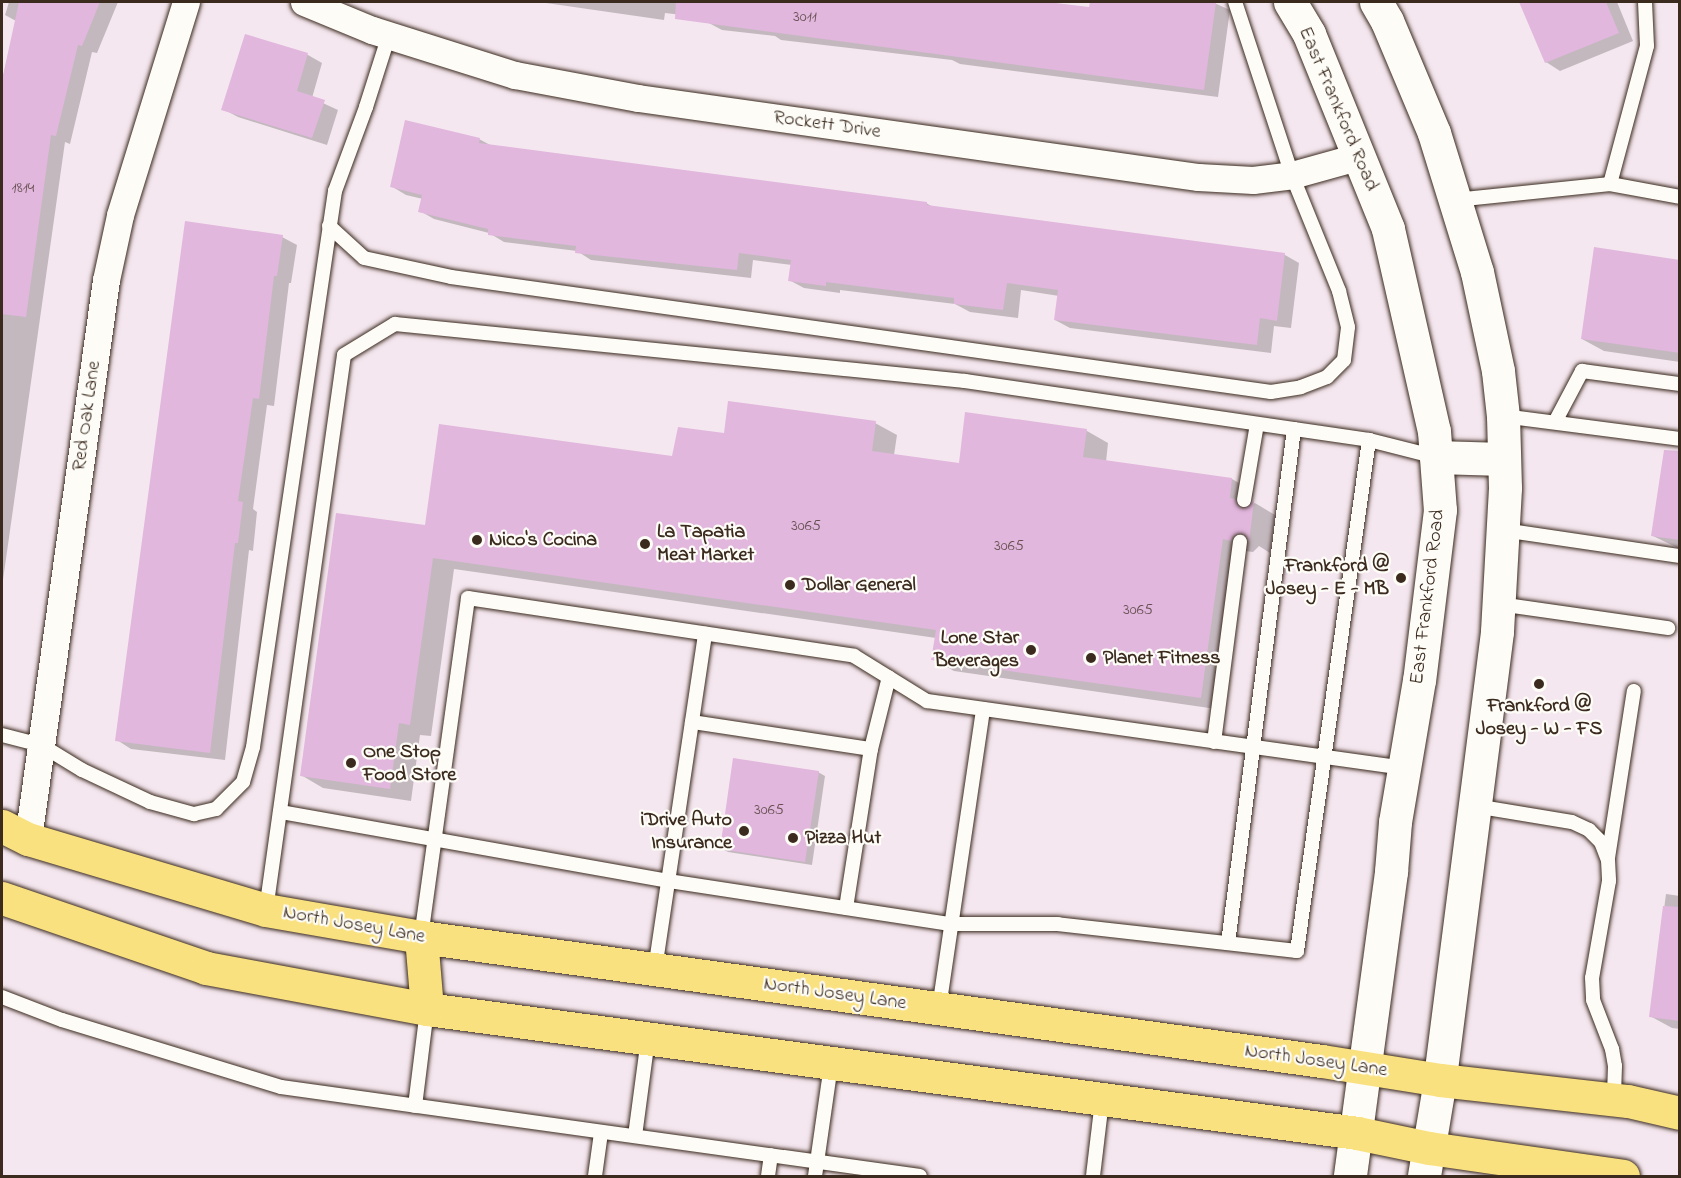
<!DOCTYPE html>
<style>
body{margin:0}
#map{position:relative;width:1681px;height:1178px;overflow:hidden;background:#f5e7ef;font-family:"Indie Flower",sans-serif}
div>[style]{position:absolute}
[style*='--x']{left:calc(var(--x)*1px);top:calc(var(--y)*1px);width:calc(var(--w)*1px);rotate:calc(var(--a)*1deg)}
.shadow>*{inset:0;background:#0003}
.building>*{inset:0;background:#e1b7dd}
.roads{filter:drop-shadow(0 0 2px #3b2a1e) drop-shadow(0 0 2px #3b2a1e)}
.service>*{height:14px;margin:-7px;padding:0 7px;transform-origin:7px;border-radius:7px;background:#fdfcf7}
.minor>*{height:27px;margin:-13.5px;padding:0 13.5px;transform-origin:13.5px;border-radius:13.5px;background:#fdfcf7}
.secondary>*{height:33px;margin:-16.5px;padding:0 16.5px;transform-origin:16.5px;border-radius:16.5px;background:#fdfcf7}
.primary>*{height:33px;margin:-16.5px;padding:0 16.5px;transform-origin:16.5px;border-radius:16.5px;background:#fae180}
.dots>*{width:16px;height:16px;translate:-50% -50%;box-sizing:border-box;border:3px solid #fdfcf7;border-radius:50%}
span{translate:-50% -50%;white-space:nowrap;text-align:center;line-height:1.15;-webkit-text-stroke:4.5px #fdfcf7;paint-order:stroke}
.number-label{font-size:16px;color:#644d4e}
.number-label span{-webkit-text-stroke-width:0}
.street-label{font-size:20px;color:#3b2a1e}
.poi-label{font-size:20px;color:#3b2a1e;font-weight:700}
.left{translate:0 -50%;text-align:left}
.right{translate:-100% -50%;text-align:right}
.frame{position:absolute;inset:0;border:3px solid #3b2a1e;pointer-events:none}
</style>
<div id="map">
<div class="shadow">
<i style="clip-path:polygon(9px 2px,118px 2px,97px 53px,92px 52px,70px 144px,65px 142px,2px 587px,2px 81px,16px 21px,5px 15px)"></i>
<i style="clip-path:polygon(539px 2px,1044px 2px,1090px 8px,1091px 2px,1212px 2px,1230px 10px,1218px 97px,960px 64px,952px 60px,781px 40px,775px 36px,722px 30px,707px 22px,708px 18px,665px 13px,664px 20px)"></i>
<i style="clip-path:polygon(1521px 2px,1617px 2px,1633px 41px,1560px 71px,1546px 62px)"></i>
<i style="clip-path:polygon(246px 36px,308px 55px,322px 63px,312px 98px,338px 110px,327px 145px,238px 117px,223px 109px)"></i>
<i style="clip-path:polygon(479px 139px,492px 146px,926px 203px,933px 207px,1285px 255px,1299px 263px,1291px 328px,1274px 326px,1271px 353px,1070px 328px,1055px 320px,1059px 296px,1021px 290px,1018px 318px,970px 312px,955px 304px,840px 290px,840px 293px,804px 288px,789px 280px,792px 265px,753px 260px,751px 278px,591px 260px,577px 251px,504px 242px,489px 233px,434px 219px,420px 211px,423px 199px,406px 195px,391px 186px)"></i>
<i style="clip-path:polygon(282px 237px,297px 245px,291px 283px,289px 283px,274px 406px,267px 405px,253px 509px,257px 512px,253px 551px,249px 550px,225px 760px,131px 749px,117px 740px)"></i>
<i style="clip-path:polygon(1680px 261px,1680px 362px,1604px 351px,1582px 339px)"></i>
<i style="clip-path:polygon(966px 414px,1087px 431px,1108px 443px,1106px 462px,1232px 479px,1253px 491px,1251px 505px,1255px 503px,1275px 515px,1270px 553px,1259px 546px,1253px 552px,1245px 551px,1223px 710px,954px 671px,933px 659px,936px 638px,454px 569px,431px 736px,420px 735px,411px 801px,323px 788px,301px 775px,427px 527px,673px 458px,725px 435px,875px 423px,897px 435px,894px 455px,960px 465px)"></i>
<i style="clip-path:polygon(1680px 471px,1680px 549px,1653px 536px)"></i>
<i style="clip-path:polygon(818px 772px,825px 776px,812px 865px,728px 852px,721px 848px)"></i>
<i style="clip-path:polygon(1666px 894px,1680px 896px,1680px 1029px,1672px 1028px,1650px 1016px)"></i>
</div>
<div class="building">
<i style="clip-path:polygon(19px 2px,100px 2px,82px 46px,78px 45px,56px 136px,51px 135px,26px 317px,2px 314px,2px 80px)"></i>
<i style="clip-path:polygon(676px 2px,1047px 2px,1089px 7px,1090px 2px,1216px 2px,1204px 90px,675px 19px)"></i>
<i style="clip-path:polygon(1519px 2px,1606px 2px,1619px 33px,1545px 63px)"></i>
<i style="clip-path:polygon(245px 34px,308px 53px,297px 91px,325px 100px,312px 138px,221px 110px)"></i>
<i style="clip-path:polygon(405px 120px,480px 138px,479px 143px,927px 202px,927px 205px,1285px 253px,1277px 321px,1260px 318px,1257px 345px,1054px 320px,1058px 290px,1007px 283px,1003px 310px,954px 304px,954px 298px,826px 282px,826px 286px,788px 281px,791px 260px,739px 253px,737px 270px,575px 253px,576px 246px,488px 235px,488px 229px,418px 212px,422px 195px,390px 187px)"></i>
<i style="clip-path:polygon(185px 221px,283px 235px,277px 276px,274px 276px,259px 399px,253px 398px,238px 501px,243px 502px,238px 543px,235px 543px,210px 753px,115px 741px)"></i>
<i style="clip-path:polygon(1594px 247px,1680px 260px,1680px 353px,1581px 339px)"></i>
<i style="clip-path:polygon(728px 401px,876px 421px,872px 451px,959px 463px,965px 412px,1087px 429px,1083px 457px,1232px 478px,1230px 498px,1235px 499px,1238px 506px,1243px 509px,1254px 501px,1249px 542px,1246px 535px,1241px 533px,1233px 536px,1231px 541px,1223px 539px,1201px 698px,931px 660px,936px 630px,433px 558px,410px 725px,399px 723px,390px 789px,300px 776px,336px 513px,425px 525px,439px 424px,672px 456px,678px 427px,724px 433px)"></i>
<i style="clip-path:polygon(1664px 450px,1680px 451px,1680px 540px,1651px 536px)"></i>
<i style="clip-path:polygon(733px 758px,819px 771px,805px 862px,720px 849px)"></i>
<i style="clip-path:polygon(1663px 906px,1680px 907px,1680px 1021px,1649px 1017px)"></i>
</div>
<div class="roads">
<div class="service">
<i style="--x:1610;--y:184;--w:143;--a:-75"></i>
<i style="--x:1647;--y:46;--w:44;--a:-92.6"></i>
<i style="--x:1455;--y:200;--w:156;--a:-5.9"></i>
<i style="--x:1610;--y:184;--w:71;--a:10.5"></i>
<i style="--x:329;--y:226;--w:47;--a:42.4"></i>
<i style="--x:364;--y:258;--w:89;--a:12.3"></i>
<i style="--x:451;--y:277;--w:828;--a:7.98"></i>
<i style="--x:1271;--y:392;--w:30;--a:-9"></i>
<i style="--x:1301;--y:387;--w:28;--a:-21"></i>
<i style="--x:1327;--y:377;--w:24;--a:-45"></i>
<i style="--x:1344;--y:360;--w:33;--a:-83"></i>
<i style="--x:1348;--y:327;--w:37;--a:-104"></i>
<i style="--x:1339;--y:291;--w:125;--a:-112.1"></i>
<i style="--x:1292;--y:175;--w:182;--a:-108.2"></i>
<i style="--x:1503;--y:416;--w:178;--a:7.4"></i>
<i style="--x:1555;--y:422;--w:58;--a:-62.1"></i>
<i style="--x:1582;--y:371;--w:99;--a:7.6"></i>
<i style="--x:1369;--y:440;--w:69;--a:14.2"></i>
<i style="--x:1244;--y:500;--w:77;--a:-80.3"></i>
<i style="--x:1503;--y:530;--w:179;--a:8.4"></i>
<i style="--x:1499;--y:604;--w:171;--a:8.1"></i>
<i style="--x:692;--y:722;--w:181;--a:8.6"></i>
<i style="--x:2;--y:735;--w:40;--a:14.4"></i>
<i style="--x:41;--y:745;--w:48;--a:31.4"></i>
<i style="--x:82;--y:770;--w:75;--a:25.2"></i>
<i style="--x:150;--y:802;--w:46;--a:15.3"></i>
<i style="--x:194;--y:814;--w:23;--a:-13"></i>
<i style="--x:216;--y:809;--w:38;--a:-45"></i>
<i style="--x:243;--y:782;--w:36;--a:-74"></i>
<i style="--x:253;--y:747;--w:562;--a:-81.61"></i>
<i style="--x:335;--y:191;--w:90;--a:-69.7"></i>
<i style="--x:366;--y:107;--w:76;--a:-72.3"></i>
<i style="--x:1214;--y:742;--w:202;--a:-82.6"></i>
<i style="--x:1475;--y:806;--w:98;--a:9.4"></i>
<i style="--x:1572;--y:822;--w:19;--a:25"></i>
<i style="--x:1589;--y:830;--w:17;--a:45"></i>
<i style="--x:1601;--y:842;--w:19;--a:69"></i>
<i style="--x:1608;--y:860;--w:21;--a:87"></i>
<i style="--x:1609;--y:881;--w:98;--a:99.9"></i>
<i style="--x:1592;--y:978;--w:22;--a:87"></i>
<i style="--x:1593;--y:1000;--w:53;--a:68.8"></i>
<i style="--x:1612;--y:1049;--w:17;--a:80"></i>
<i style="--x:1615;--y:1066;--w:34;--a:92"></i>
<i style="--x:1608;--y:858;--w:169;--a:-81.2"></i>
<i style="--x:846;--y:908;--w:161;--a:-81.1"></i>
<i style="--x:871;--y:749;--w:74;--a:-76"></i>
<i style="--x:266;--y:910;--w:560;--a:-82"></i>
<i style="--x:344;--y:355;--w:60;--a:-31.3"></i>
<i style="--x:395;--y:324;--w:573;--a:5.71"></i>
<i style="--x:965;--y:381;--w:408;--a:8.3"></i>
<i style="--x:1369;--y:440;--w:516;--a:98.02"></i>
<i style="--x:1297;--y:951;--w:241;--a:-173.6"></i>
<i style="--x:1058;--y:924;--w:108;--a:180"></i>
<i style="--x:950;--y:924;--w:285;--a:-171.3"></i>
<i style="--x:668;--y:881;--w:394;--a:-169.9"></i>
<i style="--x:421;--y:937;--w:342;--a:-82.1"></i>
<i style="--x:468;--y:598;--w:390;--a:8.5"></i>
<i style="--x:854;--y:656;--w:86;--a:31.7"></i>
<i style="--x:927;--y:701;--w:482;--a:8"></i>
<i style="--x:1228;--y:943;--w:518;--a:-82.68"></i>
<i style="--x:655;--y:969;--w:339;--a:-81.5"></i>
<i style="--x:2;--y:997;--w:64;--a:21"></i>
<i style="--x:62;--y:1020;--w:229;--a:17"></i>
<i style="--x:281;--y:1087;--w:645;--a:7.93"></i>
<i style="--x:939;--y:1008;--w:302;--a:-81.6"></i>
<i style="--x:415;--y:1106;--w:98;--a:-82.9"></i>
<i style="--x:635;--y:1136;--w:98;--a:-82.4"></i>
<i style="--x:595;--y:1176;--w:43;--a:-82.1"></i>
<i style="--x:768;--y:1176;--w:21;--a:-82"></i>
<i style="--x:815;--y:1176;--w:112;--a:-81.8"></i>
<i style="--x:1093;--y:1176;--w:77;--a:-83.2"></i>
</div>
<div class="minor">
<i style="--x:304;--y:2;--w:74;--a:22.4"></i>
<i style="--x:372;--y:30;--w:150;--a:17.5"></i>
<i style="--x:515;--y:75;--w:125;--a:10.6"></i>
<i style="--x:638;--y:98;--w:566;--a:8.03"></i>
<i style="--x:1198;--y:177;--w:55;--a:3.1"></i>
<i style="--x:1253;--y:180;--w:39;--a:-7"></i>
<i style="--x:1292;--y:175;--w:71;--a:-15.6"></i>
<i style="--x:28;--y:839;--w:564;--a:-82.06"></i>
<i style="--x:106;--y:280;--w:66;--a:-77.8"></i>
<i style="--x:120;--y:215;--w:223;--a:-72.8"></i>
</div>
<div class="secondary">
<i style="--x:1290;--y:2;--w:37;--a:59"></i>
<i style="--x:1309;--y:34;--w:210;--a:67.9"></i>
<i style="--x:1388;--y:229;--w:207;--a:77.2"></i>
<i style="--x:1434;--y:431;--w:79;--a:85.7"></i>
<i style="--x:1440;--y:510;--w:171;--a:97"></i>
<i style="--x:1419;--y:680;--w:144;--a:99.6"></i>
<i style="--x:1395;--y:822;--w:50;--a:94.6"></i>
<i style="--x:1391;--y:872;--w:307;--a:97.7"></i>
<i style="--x:1376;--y:2;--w:22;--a:60"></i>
<i style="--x:1387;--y:21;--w:121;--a:67.2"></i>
<i style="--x:1434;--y:133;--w:145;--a:72.8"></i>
<i style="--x:1477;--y:272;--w:101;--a:78"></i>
<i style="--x:1498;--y:371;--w:45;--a:83.7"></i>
<i style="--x:1503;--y:416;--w:72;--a:88.4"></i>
<i style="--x:1505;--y:488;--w:144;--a:93.2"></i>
<i style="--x:1497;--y:632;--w:452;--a:97.3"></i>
<i style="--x:1440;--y:1080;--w:97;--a:99.5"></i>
<i style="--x:1436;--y:457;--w:67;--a:1.7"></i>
</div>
<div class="primary">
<i style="--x:2;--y:826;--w:29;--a:27"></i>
<i style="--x:28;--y:839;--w:248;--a:16.6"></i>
<i style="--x:266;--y:910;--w:157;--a:9.9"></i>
<i style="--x:421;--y:937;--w:909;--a:7.84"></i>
<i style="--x:1322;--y:1061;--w:120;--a:9.1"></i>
<i style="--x:1440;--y:1080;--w:189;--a:6.4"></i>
<i style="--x:1628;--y:1101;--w:53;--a:13"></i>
<i style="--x:2;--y:898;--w:216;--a:18.9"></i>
<i style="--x:206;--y:968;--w:225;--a:10.5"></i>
<i style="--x:427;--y:1009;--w:938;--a:7.59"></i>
<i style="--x:1357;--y:1133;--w:74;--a:11.8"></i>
<i style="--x:1429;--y:1148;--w:196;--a:8.2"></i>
<i style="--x:421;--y:937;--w:72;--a:85.2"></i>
</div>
</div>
<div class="dots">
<i style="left:477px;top:540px;background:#3b2a1e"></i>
<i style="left:645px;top:544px;background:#3b2a1e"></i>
<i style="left:1401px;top:578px;background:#3b2a1e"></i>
<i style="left:790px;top:585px;background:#3b2a1e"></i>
<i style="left:1031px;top:650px;background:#3b2a1e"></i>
<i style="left:1091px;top:658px;background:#3b2a1e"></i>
<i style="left:1539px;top:684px;background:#3b2a1e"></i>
<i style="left:351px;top:763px;background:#3b2a1e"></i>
<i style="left:744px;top:831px;background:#3b2a1e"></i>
<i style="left:793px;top:838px;background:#3b2a1e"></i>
</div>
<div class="number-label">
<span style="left:805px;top:17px">3011</span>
<span style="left:23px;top:188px">1814</span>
<span style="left:806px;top:526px">3065</span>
<span style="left:1009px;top:546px">3065</span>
<span style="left:1138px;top:610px">3065</span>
<span style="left:769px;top:810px">3065</span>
</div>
<div class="street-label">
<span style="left:1338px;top:109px;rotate:67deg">East Frankford Road</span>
<span style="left:827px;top:125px;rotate:8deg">Rockett Drive</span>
<span style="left:87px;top:416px;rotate:-82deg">Red Oak Lane</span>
<span style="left:1428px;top:597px;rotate:-83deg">East Frankford Road</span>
<span style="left:354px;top:925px;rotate:10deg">North Josey Lane</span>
<span style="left:835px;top:994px;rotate:8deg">North Josey Lane</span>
<span style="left:1316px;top:1061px;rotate:8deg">North Josey Lane</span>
</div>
<div class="poi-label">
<span class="left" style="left:657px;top:544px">La Tapatia<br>Meat Market</span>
<span class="left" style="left:489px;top:540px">Nico's Cocina</span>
<span class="right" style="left:1389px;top:578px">Frankford @<br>Josey - E - MB</span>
<span class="left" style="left:802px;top:585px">Dollar General</span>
<span class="right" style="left:1019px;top:650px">Lone Star<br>Beverages</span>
<span class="left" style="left:1103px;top:658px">Planet Fitness</span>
<span style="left:1539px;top:718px">Frankford @<br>Josey - W - FS</span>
<span class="left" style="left:363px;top:764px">One Stop<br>Food Store</span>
<span class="right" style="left:732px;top:832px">iDrive Auto<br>Insurance</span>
<span class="left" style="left:805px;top:838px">Pizza Hut</span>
</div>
<div class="frame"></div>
</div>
